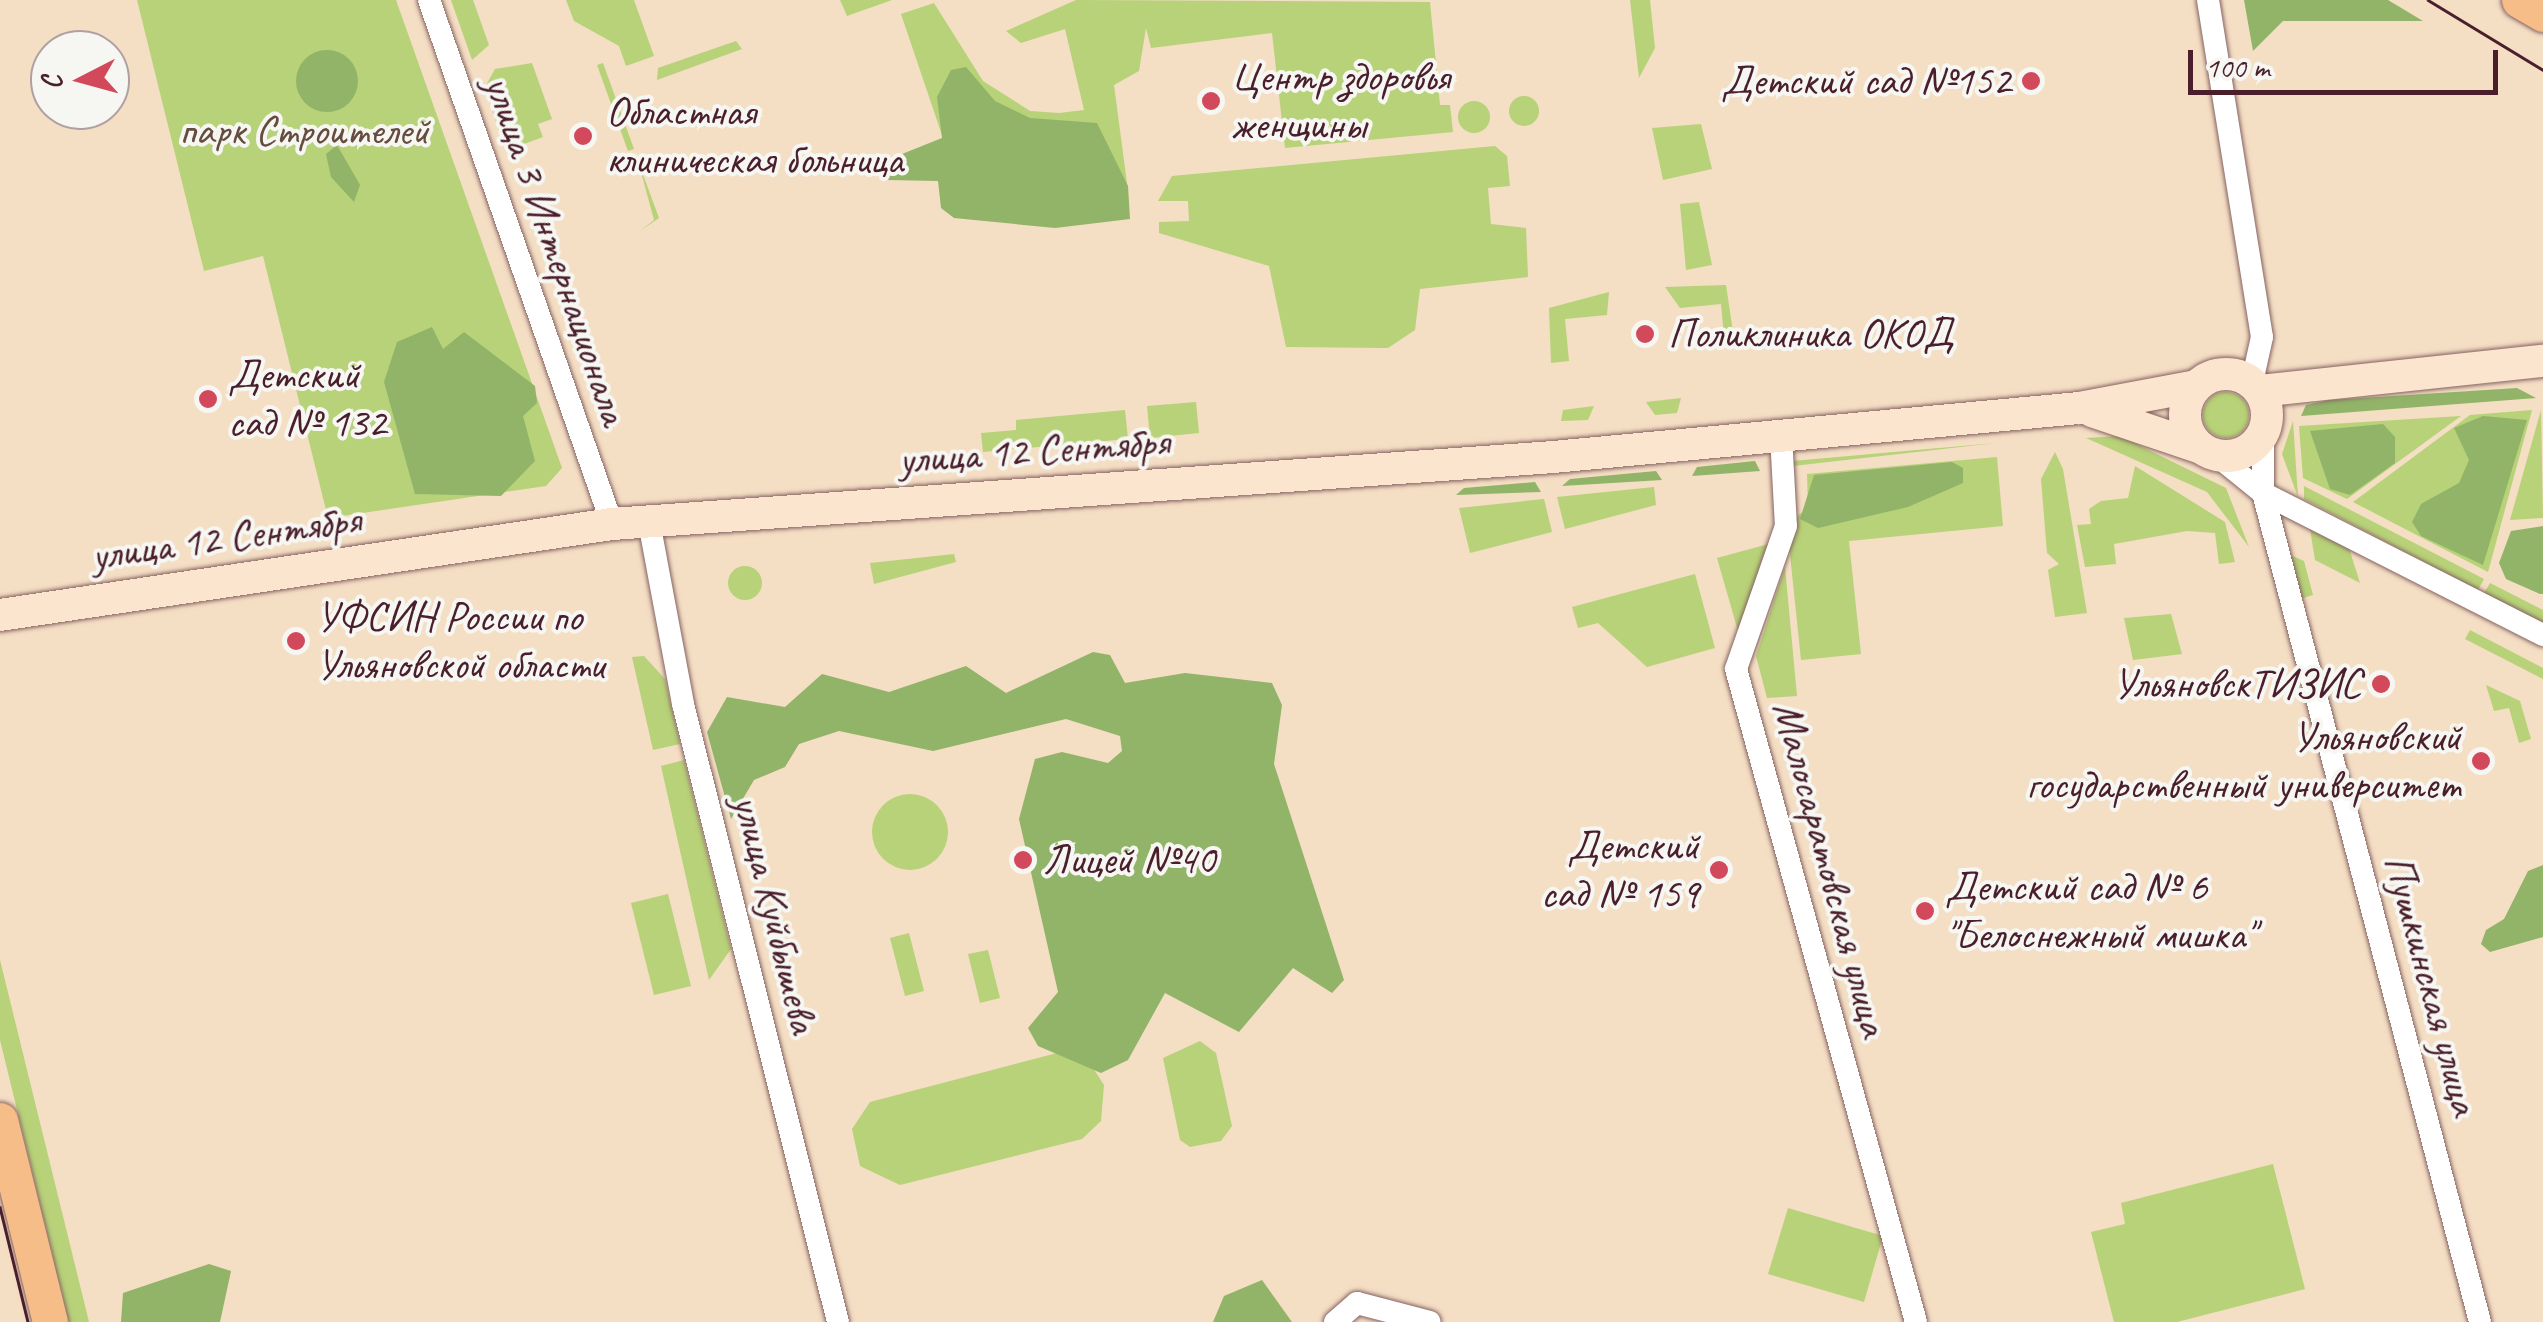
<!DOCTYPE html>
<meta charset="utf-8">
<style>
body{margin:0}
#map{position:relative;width:2543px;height:1322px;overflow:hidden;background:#f4dec4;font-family:Caveat,sans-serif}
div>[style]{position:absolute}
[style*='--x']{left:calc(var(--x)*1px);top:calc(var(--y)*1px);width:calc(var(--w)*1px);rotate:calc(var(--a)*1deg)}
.green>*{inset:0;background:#b7d278}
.round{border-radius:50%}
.forest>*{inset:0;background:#91b468}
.roads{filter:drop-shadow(0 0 2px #866261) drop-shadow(0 0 2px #866261)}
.minor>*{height:22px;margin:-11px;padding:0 11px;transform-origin:11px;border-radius:11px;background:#fff}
.secondary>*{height:32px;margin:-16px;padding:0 16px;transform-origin:16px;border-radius:16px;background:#fce5cf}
.secondary>.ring{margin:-16px;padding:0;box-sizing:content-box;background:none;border:32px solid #fce5cf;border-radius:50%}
.primary>*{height:35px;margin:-17.5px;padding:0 17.5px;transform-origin:17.5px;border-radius:17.5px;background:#f7bd88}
.tram>*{height:2.5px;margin:-1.25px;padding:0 1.25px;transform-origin:1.25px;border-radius:1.25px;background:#4a1f2b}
.dots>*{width:28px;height:28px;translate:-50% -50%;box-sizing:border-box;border:5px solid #f6f6f2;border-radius:50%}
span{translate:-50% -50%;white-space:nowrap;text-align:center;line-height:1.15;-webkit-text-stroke:8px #f6f6f2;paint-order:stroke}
.poi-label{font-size:42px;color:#4a1f2b}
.left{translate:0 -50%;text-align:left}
.right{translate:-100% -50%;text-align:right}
.park-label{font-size:42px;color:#654c3e}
.street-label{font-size:42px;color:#4a1f2b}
.north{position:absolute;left:30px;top:30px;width:100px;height:100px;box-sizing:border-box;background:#f6f6f2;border:2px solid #b1a0a2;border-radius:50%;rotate:264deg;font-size:28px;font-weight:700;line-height:40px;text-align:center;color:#4a1f2b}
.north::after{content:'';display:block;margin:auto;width:35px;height:45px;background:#d1495b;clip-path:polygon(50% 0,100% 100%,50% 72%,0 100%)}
.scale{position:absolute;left:2188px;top:50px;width:310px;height:45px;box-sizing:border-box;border:5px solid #4a1f2b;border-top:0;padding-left:12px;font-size:30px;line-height:35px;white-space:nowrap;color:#4a1f2b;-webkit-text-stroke:8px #f6f6f2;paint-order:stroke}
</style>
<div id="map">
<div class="green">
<i style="clip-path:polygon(137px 0,396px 0,562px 468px,546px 486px,328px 518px,263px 256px,204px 271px)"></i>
<i style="clip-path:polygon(451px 0,473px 0,489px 45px,472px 60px)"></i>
<i style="clip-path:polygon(566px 0,634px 0,654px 56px,626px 66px,619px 46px,574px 21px)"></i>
<i style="clip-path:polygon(840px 0,892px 0,847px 16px)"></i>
<i style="clip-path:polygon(1076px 0,1430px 2px,1440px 105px,1450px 105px,1453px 132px,1285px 148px,1272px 33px,1151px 48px,1146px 28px,1139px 71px,1114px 85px,1128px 191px,944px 141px,901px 14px,934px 3px,983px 81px,1030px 111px,1059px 113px,1084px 110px,1065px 29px,1021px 43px,1006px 31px)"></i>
<i style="clip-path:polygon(1630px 0,1650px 0,1655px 48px,1639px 78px)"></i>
<i style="clip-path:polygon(736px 41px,742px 49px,657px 80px,658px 68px)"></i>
<i style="clip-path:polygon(532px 63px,552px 119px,538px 124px,543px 137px,505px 151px,485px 87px,495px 69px)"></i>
<i style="clip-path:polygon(603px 63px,634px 149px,628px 151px,597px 65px)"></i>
<i class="round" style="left:1509px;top:96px;width:30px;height:30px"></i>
<i class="round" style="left:1458px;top:101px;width:32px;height:32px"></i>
<i style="clip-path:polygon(1701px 124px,1712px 169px,1663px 180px,1652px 128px)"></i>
<i style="clip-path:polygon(1495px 146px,1507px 156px,1510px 186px,1488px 188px,1491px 224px,1526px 228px,1528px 277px,1420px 289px,1415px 330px,1388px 348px,1286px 347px,1269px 266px,1159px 233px,1159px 222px,1189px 221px,1188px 201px,1158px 201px,1172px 176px)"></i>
<i style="clip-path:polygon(638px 161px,659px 218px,640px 231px,654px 220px)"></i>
<i style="clip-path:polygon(1699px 202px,1712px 265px,1686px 270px,1680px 204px)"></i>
<i style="clip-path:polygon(1726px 285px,1735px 345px,1725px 346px,1721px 304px,1680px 308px,1665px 287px)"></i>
<i style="clip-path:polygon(1609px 292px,1607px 315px,1565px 319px,1569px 361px,1551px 363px,1549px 308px)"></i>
<i class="round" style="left:2203px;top:392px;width:46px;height:46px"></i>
<i style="clip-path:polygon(1681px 398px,1677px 413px,1655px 415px,1646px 402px)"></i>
<i style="clip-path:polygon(1196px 402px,1199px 433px,1150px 438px,1147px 406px)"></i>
<i style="clip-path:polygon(1594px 406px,1588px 420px,1561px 421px,1563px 410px)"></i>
<i style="clip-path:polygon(1125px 410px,1128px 439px,983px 452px,981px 433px,1016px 430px,1016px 420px)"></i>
<i style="clip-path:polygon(2532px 410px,2488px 572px,2353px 502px,2470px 415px)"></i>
<i style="clip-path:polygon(2541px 410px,2543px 518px,2510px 520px)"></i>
<i style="clip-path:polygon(2461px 416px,2347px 499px,2303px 478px,2299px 426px)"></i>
<i style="clip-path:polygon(2293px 421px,2298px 497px,2282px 454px)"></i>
<i style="clip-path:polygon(2120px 436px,2226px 488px,2249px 547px,2207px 492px,2086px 438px)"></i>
<i style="clip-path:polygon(1996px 443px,1793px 466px,1792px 461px)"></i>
<i style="clip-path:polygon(2055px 452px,2063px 469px,2087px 613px,2055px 617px,2048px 570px,2059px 564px,2047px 553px,2041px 479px)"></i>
<i style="clip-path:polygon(1997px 457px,2003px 526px,1849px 541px,1861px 654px,1801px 660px,1789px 545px,1792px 521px,1808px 507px,1807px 474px)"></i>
<i style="clip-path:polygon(2135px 466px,2225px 522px,2235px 562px,2219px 564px,2215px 533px,2187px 531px,2114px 544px,2116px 564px,2085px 567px,2077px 525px,2091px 524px,2089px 509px,2101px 501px,2128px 498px)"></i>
<i style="clip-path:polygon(2304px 486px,2484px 579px,2478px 590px,2304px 499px)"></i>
<i style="clip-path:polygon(1654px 487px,1656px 505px,1565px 529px,1557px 497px)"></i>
<i style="clip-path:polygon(1544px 499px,1552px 532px,1470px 553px,1459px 508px)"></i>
<i style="clip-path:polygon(2310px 529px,2349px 548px,2360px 583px,2315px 560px)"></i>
<i style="clip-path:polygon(1776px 542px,1740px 638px,1717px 558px)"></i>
<i style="clip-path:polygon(954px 554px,956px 562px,874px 584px,870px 563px)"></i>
<i style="clip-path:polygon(2288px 554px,2304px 561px,2313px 595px,2300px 599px)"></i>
<i class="round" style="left:728px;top:566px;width:34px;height:34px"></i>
<i style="clip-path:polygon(1785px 567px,1797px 696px,1767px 698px,1756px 656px)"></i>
<i style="clip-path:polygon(1695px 574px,1715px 648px,1647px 667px,1598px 623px,1578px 628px,1572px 607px)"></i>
<i style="clip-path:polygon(2490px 583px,2543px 610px,2543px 623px,2484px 593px)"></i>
<i style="clip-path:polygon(2171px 614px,2182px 654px,2133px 660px,2124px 618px)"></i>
<i style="clip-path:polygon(2470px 630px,2543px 668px,2543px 679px,2465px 639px)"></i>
<i style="clip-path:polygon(644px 656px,665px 679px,680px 744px,653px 750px,632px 657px)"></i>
<i style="clip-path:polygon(2486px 685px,2520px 701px,2531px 739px,2519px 743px,2509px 708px,2494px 711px)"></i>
<i style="clip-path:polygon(684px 760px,731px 949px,709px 980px,661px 766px)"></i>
<i class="round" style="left:872px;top:794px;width:76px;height:76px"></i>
<i style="clip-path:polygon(668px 894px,691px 986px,654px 995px,631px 903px)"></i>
<i style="clip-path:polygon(909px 933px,924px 991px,905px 996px,890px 938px)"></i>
<i style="clip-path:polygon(988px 950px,1000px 998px,980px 1003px,968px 954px)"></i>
<i style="clip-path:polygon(0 960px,89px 1322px,69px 1322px,0 1040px)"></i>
<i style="clip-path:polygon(1200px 1041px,1216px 1053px,1232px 1126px,1221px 1141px,1190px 1147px,1180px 1140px,1163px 1058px)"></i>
<i style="clip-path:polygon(1057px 1053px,1093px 1068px,1104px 1085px,1101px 1121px,1082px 1139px,900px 1185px,860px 1166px,852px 1129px,870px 1102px)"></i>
<i style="clip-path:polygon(2273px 1164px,2305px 1289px,2177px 1322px,2114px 1322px,2091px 1232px,2125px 1224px,2121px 1203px)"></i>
<i style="clip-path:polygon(1788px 1208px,1883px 1236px,1864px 1302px,1768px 1274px)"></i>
</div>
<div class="forest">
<i style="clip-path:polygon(2244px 0,2388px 0,2423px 21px,2283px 21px,2253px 51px)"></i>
<i class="round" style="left:296px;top:50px;width:62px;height:62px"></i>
<i style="clip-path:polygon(966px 67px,995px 101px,1030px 118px,1097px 123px,1128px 186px,1130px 219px,1055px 228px,954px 218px,941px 208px,938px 181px,887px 180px,887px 160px,942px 138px,937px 97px,951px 70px)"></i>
<i style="clip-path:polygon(337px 145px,360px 185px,354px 202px,331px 177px,326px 154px)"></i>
<i style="clip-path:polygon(432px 327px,443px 349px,464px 332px,535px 386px,537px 403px,523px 416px,535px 461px,501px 496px,415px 494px,384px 382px,397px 342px)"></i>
<i style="clip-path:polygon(2517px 388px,2536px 398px,2301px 416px,2306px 405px,2330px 400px)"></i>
<i style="clip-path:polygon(2483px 416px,2527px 420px,2483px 565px,2421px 536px,2412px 522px,2421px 504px,2459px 483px,2469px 460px,2454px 428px)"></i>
<i style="clip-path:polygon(2383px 424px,2395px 437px,2395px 463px,2350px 495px,2330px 489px,2310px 431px)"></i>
<i style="clip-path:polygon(1755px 461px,1760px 471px,1692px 476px,1697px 467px)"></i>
<i style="clip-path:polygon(1952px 462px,1963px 468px,1963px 483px,1908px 507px,1818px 528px,1800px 519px,1814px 475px)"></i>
<i style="clip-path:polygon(1656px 471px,1662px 480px,1562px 486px,1570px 479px)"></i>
<i style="clip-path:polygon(1535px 482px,1541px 492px,1456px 495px,1464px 488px)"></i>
<i style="clip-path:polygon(2543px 526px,2543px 594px,2540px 594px,2506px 579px,2499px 563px,2511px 531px)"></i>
<i style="clip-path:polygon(1093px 652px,1110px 655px,1125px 683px,1185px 673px,1272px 683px,1282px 705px,1274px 764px,1344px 980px,1332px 993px,1293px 968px,1239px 1032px,1165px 993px,1128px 1060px,1101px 1073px,1038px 1046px,1028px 1028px,1058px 992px,1019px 819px,1035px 759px,1062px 752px,1108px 763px,1122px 751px,1120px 736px,1066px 719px,933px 751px,839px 731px,799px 744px,785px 767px,754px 780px,731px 819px,707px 732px,727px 697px,785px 707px,822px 674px,889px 692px,966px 666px,1006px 693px)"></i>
<i style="clip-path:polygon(2543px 865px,2543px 937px,2490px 952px,2481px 944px,2486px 930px,2504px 919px,2528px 871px)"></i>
<i style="clip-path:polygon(209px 1264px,231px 1271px,220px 1322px,121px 1322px,123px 1293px)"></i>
<i style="clip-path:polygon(1262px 1280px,1292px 1322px,1213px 1322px,1224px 1296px)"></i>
</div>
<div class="roads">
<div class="minor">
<i style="--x:429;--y:0;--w:555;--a:70.75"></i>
<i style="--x:2208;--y:0;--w:341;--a:80.9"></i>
<i style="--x:2262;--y:337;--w:46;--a:102.5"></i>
<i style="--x:2263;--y:434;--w:59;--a:90"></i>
<i style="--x:2263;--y:493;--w:857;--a:75.33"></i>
<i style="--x:1781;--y:435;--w:91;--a:86.9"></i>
<i style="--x:1786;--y:526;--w:151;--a:109.3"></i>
<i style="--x:1736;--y:669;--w:677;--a:74.59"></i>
<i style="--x:2216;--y:455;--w:60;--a:39"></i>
<i style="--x:2263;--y:493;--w:314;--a:26.9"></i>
<i style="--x:649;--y:522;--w:185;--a:79.4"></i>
<i style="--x:683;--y:704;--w:637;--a:75.92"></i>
<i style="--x:1335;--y:1322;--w:29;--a:-41"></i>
<i style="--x:1357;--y:1303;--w:75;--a:14.6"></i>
</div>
<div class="secondary">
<i class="ring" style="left:2185px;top:374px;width:50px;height:50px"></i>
<i style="--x:2260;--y:391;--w:285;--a:-6.1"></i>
<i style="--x:2092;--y:411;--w:115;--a:18.7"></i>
<i style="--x:0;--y:615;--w:619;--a:-8.46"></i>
<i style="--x:612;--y:524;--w:943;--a:-4.07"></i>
<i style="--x:1553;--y:457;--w:528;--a:-5.32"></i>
<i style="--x:2079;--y:408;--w:120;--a:-10.6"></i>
</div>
<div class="primary">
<i style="--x:2519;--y:0;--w:28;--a:30"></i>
<i style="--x:0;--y:1120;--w:208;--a:76.1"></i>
</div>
</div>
<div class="tram">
<i style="--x:2428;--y:0;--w:135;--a:31.3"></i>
<i style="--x:0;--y:1207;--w:118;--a:76.3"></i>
</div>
<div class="dots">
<i style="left:2031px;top:81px;background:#d1495b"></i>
<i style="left:1211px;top:101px;background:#d1495b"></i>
<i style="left:583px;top:136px;background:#d1495b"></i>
<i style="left:1645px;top:334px;background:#d1495b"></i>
<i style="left:208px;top:399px;background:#d1495b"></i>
<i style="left:296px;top:641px;background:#d1495b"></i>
<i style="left:2381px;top:684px;background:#d1495b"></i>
<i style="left:2481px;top:761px;background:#d1495b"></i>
<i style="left:1023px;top:860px;background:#d1495b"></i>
<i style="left:1719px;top:870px;background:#d1495b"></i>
<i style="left:1925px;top:911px;background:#d1495b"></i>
</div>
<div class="poi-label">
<span class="left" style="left:1231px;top:101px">Центр здоровья<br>женщины</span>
<span class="right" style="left:2011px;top:81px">Детский сад №152</span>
<span class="left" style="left:606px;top:136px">Областная<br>клиническая больница</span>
<span class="left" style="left:1668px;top:334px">Поликлиника ОКОД</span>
<span class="left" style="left:228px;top:399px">Детский<br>сад № 132</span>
<span class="left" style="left:316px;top:641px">УФСИН России по<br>Ульяновской области</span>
<span class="right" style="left:2361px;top:684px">УльяновскТИЗИС</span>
<span class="right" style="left:2461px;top:761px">Ульяновский<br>государственный университет</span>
<span class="right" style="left:1699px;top:870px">Детский<br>сад № 159</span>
<span class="left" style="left:1043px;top:860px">Лицей №40</span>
<span class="left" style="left:1945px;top:911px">Детский сад № 6<br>"Белоснежный мишка"</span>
</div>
<div class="park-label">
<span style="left:304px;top:131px">парк Строителей</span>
</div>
<div class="street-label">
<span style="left:556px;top:250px;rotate:71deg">улица 3 Интернационала</span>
<span style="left:1034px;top:451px;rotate:-4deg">улица 12 Сентября</span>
<span style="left:226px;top:538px;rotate:-8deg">улица 12 Сентября</span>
<span style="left:1830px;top:869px;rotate:75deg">Малосаратовская улица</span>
<span style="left:775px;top:914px;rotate:76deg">улица Куйбышева</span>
<span style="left:2431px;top:985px;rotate:75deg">Пушкинская улица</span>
</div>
<div class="north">С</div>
<div class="scale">100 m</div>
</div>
